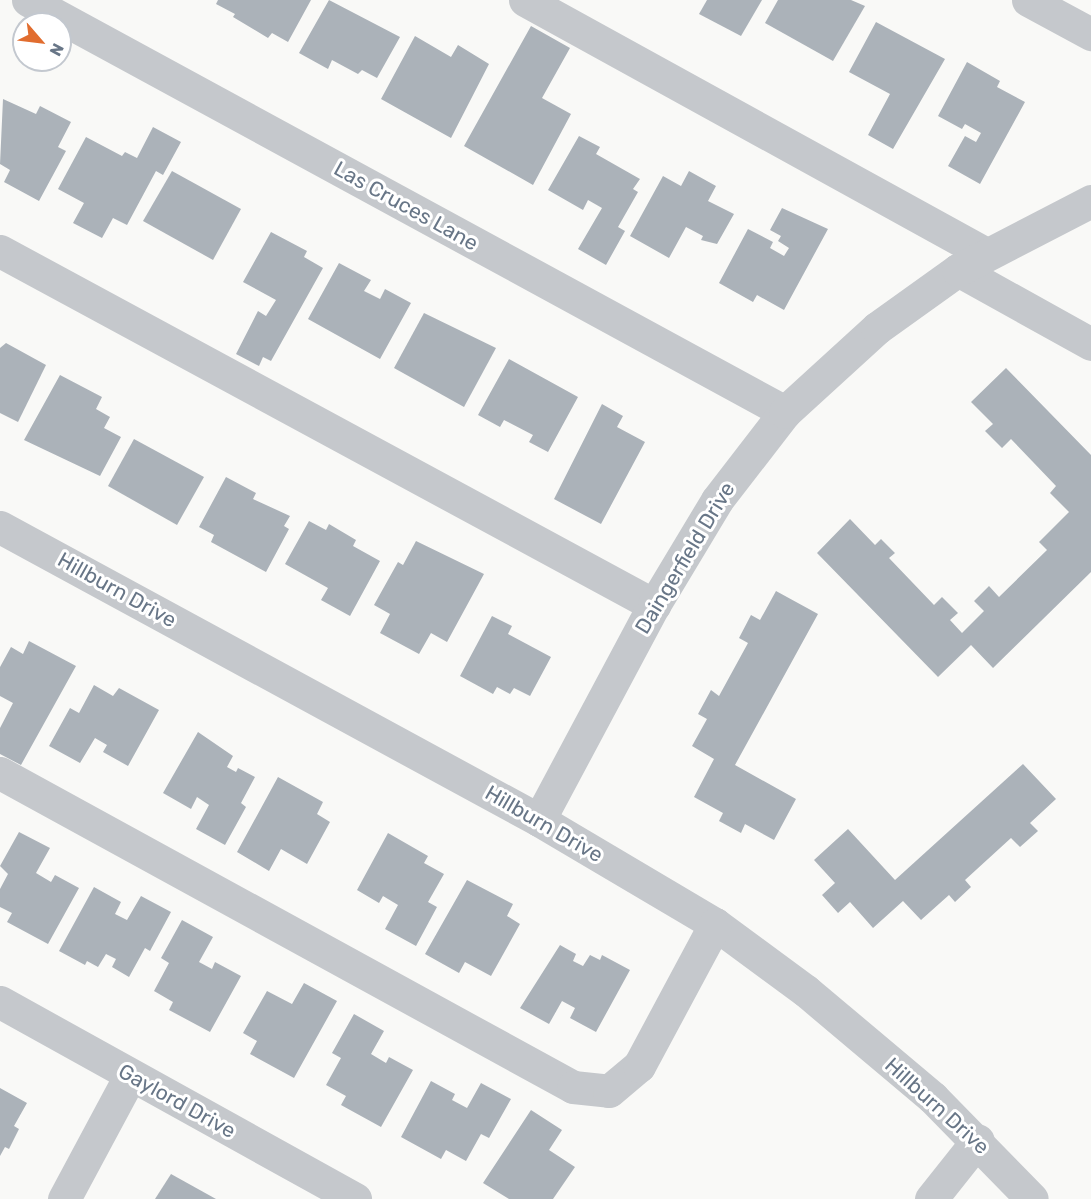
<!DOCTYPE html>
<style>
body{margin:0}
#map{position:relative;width:1091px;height:1199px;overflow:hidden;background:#f9f9f7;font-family:Rubik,sans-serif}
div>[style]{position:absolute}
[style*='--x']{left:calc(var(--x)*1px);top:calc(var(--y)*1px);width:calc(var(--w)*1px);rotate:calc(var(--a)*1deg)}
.building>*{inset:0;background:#abb2b9}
.minor>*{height:33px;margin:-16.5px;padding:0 16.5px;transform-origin:16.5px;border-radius:16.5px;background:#c5c8cc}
span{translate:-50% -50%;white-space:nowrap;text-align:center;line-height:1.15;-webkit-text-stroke:6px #fff;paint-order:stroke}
.street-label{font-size:21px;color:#687687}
.north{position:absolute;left:12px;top:12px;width:60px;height:60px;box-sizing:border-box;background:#fff;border:2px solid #c3c8cf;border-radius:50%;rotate:118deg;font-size:16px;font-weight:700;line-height:24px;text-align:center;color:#687687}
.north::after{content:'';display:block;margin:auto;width:21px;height:27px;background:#e16d2f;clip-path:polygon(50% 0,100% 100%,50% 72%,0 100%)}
</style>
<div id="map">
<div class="building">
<i style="clip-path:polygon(218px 0,311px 0,288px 42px,272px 33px,268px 38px,233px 17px,235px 14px,216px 4px)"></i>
<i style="clip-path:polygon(329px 0,400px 37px,377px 78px,362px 70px,358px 74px,332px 60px,328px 69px,299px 53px)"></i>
<i style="clip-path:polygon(707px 0,762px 0,741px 36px,699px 14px)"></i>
<i style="clip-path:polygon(778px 0,851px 0,865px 6px,833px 61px,765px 23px)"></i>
<i style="clip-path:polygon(876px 22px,945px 59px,893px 149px,868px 135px,890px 94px,849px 72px)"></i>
<i style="clip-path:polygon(531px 26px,570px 48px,542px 98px,571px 114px,533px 185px,464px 146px)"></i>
<i style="clip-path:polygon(415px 36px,451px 57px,458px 45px,489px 64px,451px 138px,381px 99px)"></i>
<i style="clip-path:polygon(967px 62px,1000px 81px,997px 87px,1025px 102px,980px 184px,948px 166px,965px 136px,976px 142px,981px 133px,965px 124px,962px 129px,938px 116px)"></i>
<i style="clip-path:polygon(3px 99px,36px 114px,40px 106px,71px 122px,58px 147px,66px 151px,39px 201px,4px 182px,10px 170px,0 164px)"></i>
<i style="clip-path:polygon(153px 127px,181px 142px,163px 175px,156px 171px,127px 225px,113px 218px,102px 238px,73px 223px,84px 203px,58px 189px,86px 137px,122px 156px,125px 152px,137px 158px)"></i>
<i style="clip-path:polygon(579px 136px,600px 147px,596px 154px,640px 179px,633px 189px,638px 192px,618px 227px,625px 231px,606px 265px,578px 249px,602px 208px,588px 200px,583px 210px,548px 190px)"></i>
<i style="clip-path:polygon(172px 171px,241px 209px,213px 260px,143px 221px)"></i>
<i style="clip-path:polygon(689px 171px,716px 186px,708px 201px,734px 214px,717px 244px,701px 240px,703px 236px,686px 227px,669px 258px,630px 236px,663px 176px,681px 186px)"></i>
<i style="clip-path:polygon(782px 208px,828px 229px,784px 310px,757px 295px,753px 302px,719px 283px,748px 229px,773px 242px,770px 248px,784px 256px,789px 248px,778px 241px,781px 236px,770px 230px)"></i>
<i style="clip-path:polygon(271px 232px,307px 251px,304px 257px,323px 268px,271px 361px,263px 357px,259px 366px,236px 354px,258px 311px,266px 316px,276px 300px,243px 282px)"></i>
<i style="clip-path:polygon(339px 263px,371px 280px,364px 291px,380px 299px,385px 289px,411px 303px,380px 359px,308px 319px)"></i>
<i style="clip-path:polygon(424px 313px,496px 348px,464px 407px,394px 368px)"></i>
<i style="clip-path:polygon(6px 343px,46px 365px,18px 422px,0 413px,0 348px)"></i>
<i style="clip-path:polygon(509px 359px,578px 397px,548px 452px,529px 442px,533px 435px,504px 420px,500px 427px,478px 415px)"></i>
<i style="clip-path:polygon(1006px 368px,1091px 455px,1091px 572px,993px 668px,971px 645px,938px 677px,817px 553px,850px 519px,875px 545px,881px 539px,895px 553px,889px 558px,934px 605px,942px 597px,958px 613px,950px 620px,962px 633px,984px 611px,974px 601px,989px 586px,999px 597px,1047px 550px,1039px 542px,1069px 512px,1050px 493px,1056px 486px,1011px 439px,1002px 448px,985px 431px,993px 424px,971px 402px)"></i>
<i style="clip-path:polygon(60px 375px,102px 397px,96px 409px,110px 417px,104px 428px,121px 437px,100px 476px,24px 440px)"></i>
<i style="clip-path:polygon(602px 404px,623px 416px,617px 427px,645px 442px,601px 524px,554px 499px)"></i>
<i style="clip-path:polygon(134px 439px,204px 477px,177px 525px,108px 486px)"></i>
<i style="clip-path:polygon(226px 477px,256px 493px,253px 499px,290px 516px,284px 526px,289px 529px,266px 572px,211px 542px,214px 535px,199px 527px)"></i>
<i style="clip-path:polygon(309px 521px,326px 530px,329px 524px,356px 540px,353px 546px,380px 561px,350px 616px,321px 600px,328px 588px,285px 564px)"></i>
<i style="clip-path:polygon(416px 541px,484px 574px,447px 642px,431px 633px,419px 654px,380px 633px,390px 614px,374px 605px,398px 562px,403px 565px)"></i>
<i style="clip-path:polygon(776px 591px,818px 614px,735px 765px,796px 799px,774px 840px,745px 824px,741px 833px,719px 821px,723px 813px,694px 797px,714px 759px,692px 746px,707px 719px,698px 714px,711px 690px,719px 696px,748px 643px,739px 638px,751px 615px,760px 620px)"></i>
<i style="clip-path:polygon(492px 616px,512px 626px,508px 634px,551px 657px,530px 696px,514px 688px,510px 694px,497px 687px,493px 694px,460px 676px)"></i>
<i style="clip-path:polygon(29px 641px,76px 666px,21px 765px,0 754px,0 728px,13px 703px,0 696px,0 667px,11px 647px,23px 654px)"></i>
<i style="clip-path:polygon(94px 685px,113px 696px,119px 688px,159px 710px,128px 766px,103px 752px,107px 745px,95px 738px,80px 763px,49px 746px,70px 708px,79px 713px)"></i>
<i style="clip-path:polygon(198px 732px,233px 756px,227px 767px,236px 772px,238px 768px,255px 777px,241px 803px,246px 807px,225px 845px,196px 829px,209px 805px,197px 797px,191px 809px,163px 793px)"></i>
<i style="clip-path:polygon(1023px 764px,1056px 799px,1030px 823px,1038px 831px,1020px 847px,1011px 838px,965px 880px,971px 887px,955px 902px,949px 895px,921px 920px,903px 901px,873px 928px,850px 902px,838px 913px,822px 895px,835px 883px,814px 860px,848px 829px,895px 880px)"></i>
<i style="clip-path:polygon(278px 777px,323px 802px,317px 814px,330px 822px,307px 864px,281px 849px,269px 871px,237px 852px)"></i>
<i style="clip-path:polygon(19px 832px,50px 848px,36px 873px,51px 882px,55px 875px,79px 888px,48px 944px,7px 922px,12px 913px,0 907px,0 889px,8px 874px,0 866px)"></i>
<i style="clip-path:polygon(388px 833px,428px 856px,424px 863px,444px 874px,428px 902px,437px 907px,416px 946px,385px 929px,398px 905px,383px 896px,379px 903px,357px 890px)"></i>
<i style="clip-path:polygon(467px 880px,513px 904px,507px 916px,520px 924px,491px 976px,465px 962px,459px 973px,425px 954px)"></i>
<i style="clip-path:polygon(94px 887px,121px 902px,115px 914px,127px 920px,141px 896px,171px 912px,150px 951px,145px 948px,129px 977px,112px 967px,116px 959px,106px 954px,98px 967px,87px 961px,85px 965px,59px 951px)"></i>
<i style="clip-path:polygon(182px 920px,213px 937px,199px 962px,212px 969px,215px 962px,241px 976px,210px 1032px,169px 1010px,173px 1002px,154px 991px,169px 963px,161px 958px)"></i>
<i style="clip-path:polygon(560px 945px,576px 954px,573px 961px,583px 966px,590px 955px,600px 960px,602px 955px,630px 970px,596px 1032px,570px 1018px,575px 1008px,562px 1001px,549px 1024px,520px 1008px)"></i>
<i style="clip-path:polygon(304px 983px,337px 1001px,294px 1078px,250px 1054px,257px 1041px,243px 1033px,267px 991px,292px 1004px)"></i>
<i style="clip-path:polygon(354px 1014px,384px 1031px,371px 1054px,386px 1063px,389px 1057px,413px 1070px,381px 1127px,341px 1105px,346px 1096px,326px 1085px,341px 1058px,332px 1053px)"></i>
<i style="clip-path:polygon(431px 1081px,455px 1094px,452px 1100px,467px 1108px,481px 1083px,511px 1099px,489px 1138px,481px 1134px,466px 1161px,446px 1150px,441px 1159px,401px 1137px)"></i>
<i style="clip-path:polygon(0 1088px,27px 1103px,14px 1126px,19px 1129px,9px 1149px,5px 1147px,0 1156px)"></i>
<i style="clip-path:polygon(531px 1110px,562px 1130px,549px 1150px,575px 1167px,553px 1199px,509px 1199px,483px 1183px)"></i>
<i style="clip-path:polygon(171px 1174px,216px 1199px,155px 1199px)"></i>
</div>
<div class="minor">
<i style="--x:28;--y:0;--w:862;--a:28.56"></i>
<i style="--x:525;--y:0;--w:526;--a:28.85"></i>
<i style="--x:1028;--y:0;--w:72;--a:28.4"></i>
<i style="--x:0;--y:251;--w:744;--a:28.43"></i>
<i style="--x:958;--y:270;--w:152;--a:29.1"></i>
<i style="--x:0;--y:527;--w:613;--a:28.53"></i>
<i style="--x:539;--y:820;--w:204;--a:30.6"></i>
<i style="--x:715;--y:924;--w:113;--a:36.4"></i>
<i style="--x:806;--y:991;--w:166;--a:40.1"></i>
<i style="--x:933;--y:1098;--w:141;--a:45.6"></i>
<i style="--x:0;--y:773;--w:653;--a:28.72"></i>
<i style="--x:573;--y:1087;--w:36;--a:6"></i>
<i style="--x:609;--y:1091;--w:39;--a:-40"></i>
<i style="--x:639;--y:1066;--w:161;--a:-61.8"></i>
<i style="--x:539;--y:820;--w:244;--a:-61.9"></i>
<i style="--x:654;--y:605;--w:122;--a:-59"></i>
<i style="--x:717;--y:500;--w:111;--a:-52.3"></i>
<i style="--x:785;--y:412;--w:125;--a:-42.4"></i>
<i style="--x:877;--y:328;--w:100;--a:-35.6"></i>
<i style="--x:958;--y:270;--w:150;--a:-27.4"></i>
<i style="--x:0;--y:1002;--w:406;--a:29"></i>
<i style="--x:64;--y:1199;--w:140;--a:-61.8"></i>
<i style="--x:931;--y:1199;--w:75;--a:-51.5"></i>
</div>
<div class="street-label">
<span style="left:406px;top:206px;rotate:29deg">Las Cruces Lane</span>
<span style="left:685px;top:558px;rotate:-59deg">Daingerfield Drive</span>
<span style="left:117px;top:590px;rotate:29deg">Hillburn Drive</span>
<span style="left:544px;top:824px;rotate:30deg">Hillburn Drive</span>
<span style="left:177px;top:1101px;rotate:29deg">Gaylord Drive</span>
<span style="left:937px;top:1106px;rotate:42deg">Hillburn Drive</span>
</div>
<div class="north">N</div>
</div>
